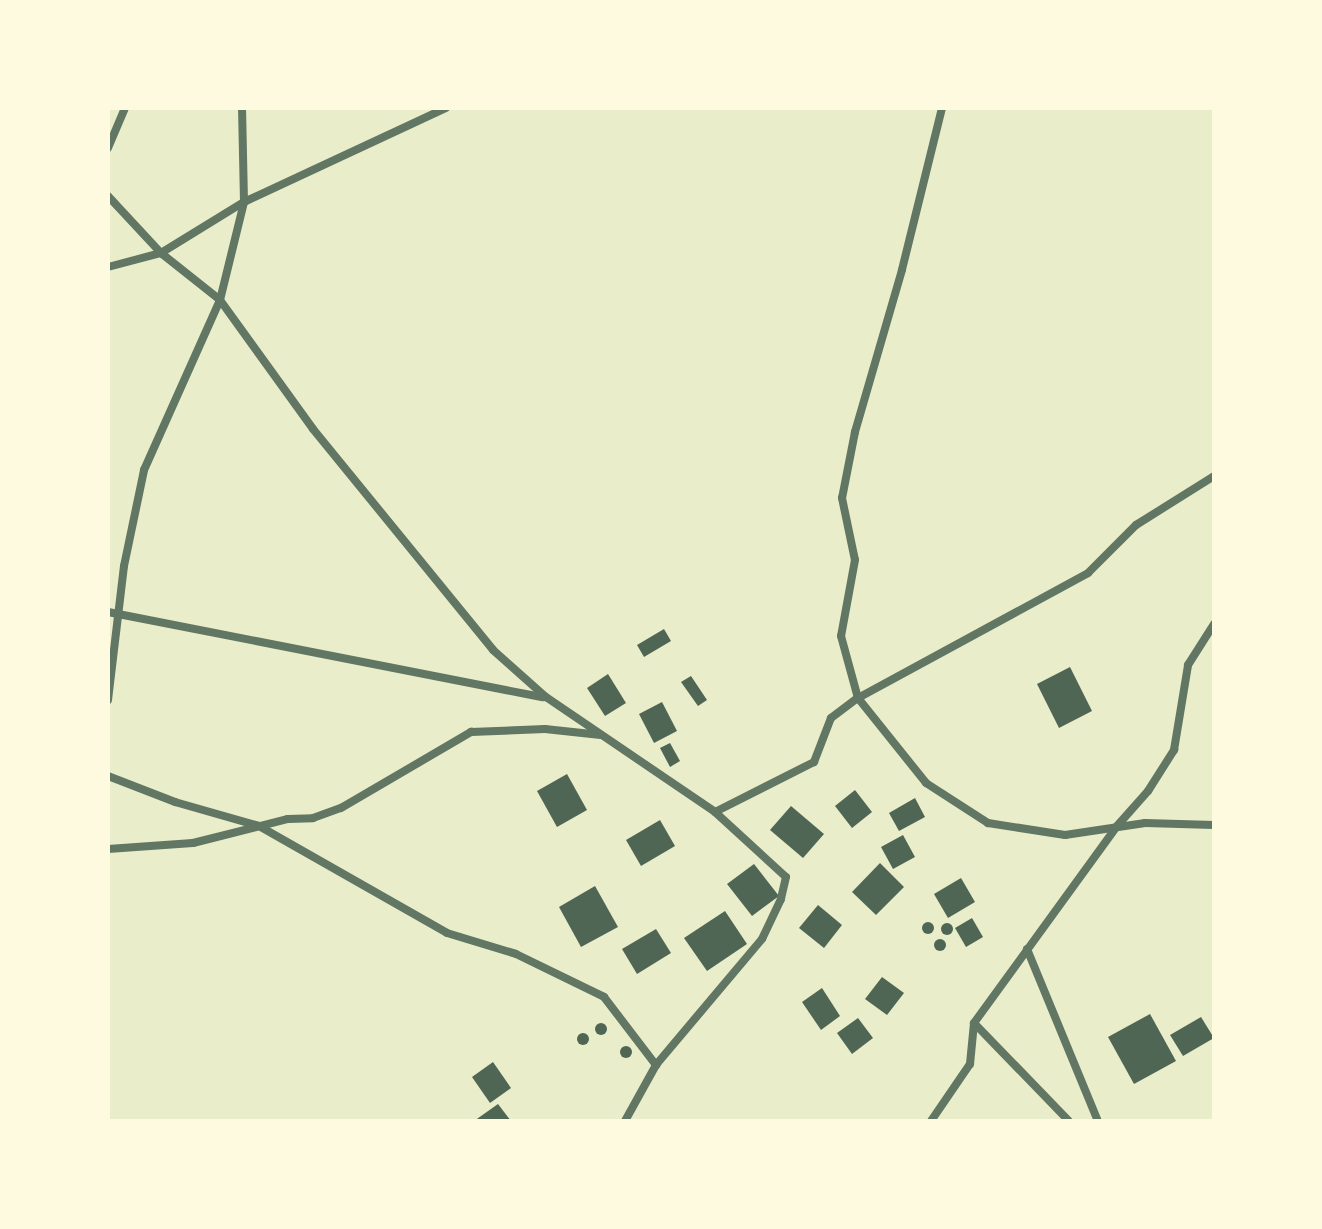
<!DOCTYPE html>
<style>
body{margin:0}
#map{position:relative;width:1322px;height:1229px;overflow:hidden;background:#e9edc9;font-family:"Open Sans",sans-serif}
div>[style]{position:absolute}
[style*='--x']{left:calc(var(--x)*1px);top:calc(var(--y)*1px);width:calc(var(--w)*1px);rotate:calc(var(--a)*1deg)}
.building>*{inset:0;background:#4f6655}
.round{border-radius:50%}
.minor>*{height:8px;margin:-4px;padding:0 4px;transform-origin:4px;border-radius:4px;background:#617663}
span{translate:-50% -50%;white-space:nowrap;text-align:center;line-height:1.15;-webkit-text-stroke:6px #fefae0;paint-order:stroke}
.frame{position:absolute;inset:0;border:110px solid #fefae0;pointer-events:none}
</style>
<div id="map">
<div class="building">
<i style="clip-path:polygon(664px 629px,671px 641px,644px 657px,637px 645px)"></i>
<i style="clip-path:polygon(1070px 667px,1092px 711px,1059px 728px,1037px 684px)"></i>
<i style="clip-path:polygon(608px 674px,626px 703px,605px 716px,587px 688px)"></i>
<i style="clip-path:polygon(691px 676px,707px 700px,698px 706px,681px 682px)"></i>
<i style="clip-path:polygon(662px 702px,677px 731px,654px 743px,639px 714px)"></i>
<i style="clip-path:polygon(670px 743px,680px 761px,670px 767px,660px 748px)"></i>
<i style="clip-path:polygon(567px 774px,587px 810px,557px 827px,537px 791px)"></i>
<i style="clip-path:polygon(855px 790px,872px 812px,852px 828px,835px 806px)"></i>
<i style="clip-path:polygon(915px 798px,925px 817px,899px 831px,889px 813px)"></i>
<i style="clip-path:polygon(791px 806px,824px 834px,803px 858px,770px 830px)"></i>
<i style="clip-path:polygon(660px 820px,675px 846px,641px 866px,626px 840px)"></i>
<i style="clip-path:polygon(903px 835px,915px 857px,893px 869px,881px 847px)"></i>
<i style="clip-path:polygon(880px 863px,904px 887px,876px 915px,852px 892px)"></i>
<i style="clip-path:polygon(754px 864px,779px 896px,752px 916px,727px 884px)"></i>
<i style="clip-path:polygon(961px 878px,975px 902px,948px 918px,934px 894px)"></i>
<i style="clip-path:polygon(595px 886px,618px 927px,581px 947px,559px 907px)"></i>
<i style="clip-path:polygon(818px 905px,842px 925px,824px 948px,799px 928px)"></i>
<i style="clip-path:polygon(725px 911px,747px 944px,707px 971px,684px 938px)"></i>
<i style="clip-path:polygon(972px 918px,983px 937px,966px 947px,955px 928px)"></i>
<i class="round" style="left:922px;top:922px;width:12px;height:12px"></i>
<i class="round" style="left:941px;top:923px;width:12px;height:12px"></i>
<i style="clip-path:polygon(656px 929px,671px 953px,637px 974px,622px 949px)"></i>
<i class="round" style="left:934px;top:939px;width:12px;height:12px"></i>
<i style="clip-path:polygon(882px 977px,904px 993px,887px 1015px,865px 999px)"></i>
<i style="clip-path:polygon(822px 988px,840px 1016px,821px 1030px,802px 1002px)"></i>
<i style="clip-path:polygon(1150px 1014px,1176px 1061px,1134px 1084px,1108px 1037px)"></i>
<i style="clip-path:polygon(1201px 1017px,1214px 1038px,1183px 1056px,1170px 1035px)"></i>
<i style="clip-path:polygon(858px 1018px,873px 1038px,852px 1054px,837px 1033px)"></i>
<i class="round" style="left:595px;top:1023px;width:12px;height:12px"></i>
<i class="round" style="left:577px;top:1033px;width:12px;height:12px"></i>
<i class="round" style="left:620px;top:1046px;width:12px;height:12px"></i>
<i style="clip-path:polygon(493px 1062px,511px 1088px,490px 1103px,472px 1077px)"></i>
<i style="clip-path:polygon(498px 1104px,511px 1121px,474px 1121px)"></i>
</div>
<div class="minor">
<i style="--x:942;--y:108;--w:167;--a:103.9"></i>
<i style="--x:902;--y:270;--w:169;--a:106.2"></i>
<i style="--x:855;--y:432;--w:67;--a:101.1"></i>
<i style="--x:842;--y:498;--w:63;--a:78.2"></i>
<i style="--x:855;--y:560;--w:77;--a:100.4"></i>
<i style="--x:841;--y:636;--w:64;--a:74.7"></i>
<i style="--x:858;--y:698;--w:109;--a:51.3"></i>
<i style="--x:926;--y:783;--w:74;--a:32.8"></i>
<i style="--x:988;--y:823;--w:78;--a:8.9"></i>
<i style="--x:1065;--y:835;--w:81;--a:-8.5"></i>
<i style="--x:1145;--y:823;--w:69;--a:1.7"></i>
<i style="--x:108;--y:148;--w:43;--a:-67"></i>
<i style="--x:108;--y:196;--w:78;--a:47.1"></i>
<i style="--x:161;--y:253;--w:75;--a:38.5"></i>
<i style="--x:220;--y:300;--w:159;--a:54.2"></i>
<i style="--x:313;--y:429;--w:285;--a:50.8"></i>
<i style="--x:493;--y:650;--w:71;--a:41.6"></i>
<i style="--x:546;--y:697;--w:204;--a:34.2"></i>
<i style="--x:715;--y:812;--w:96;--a:42.5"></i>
<i style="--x:786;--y:877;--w:23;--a:103"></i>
<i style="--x:781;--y:899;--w:44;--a:115.4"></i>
<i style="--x:762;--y:939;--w:165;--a:130.1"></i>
<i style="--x:656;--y:1065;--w:64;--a:119"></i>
<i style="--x:108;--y:267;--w:55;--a:-14.8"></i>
<i style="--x:161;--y:253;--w:97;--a:-31.6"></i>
<i style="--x:244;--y:202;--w:223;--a:-25"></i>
<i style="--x:108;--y:612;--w:443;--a:11.1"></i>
<i style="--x:108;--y:700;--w:135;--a:-83.2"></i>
<i style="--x:124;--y:566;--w:98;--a:-78.2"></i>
<i style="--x:144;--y:470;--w:186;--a:-65.9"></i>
<i style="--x:220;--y:300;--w:101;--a:-76.2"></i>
<i style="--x:244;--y:202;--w:94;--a:-91.2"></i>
<i style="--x:108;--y:776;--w:72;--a:21.2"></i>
<i style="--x:175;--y:802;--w:87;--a:15.9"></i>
<i style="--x:259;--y:826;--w:216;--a:29.6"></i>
<i style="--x:447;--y:933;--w:72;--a:16.9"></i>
<i style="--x:516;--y:954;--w:98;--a:26"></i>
<i style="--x:604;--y:997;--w:86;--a:52.6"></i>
<i style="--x:715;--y:812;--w:111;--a:-26.8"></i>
<i style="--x:814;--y:762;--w:47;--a:-68.9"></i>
<i style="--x:831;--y:718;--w:34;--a:-37"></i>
<i style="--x:858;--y:698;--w:262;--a:-28.5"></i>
<i style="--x:1088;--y:573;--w:68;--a:-45"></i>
<i style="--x:1136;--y:525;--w:92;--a:-32.1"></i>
<i style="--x:108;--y:849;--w:85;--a:-4"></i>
<i style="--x:193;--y:843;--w:98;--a:-14.2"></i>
<i style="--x:288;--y:819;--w:25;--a:-2"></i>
<i style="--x:313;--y:818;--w:30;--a:-20"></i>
<i style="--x:341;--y:808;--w:151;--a:-30.3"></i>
<i style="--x:471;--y:732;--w:74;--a:-2.3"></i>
<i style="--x:545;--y:729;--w:56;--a:6.1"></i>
<i style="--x:1027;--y:949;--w:186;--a:67.6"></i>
<i style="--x:974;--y:1023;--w:136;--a:45.9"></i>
<i style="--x:931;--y:1121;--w:69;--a:-55.6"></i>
<i style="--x:970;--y:1064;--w:41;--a:-84.4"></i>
<i style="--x:974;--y:1023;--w:243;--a:-54"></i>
<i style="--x:1117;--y:826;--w:47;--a:-48.5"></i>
<i style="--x:1148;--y:791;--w:49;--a:-57.6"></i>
<i style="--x:1174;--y:750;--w:86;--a:-80.6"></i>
<i style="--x:1188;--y:665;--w:49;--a:-57.6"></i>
</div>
<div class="frame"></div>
</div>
